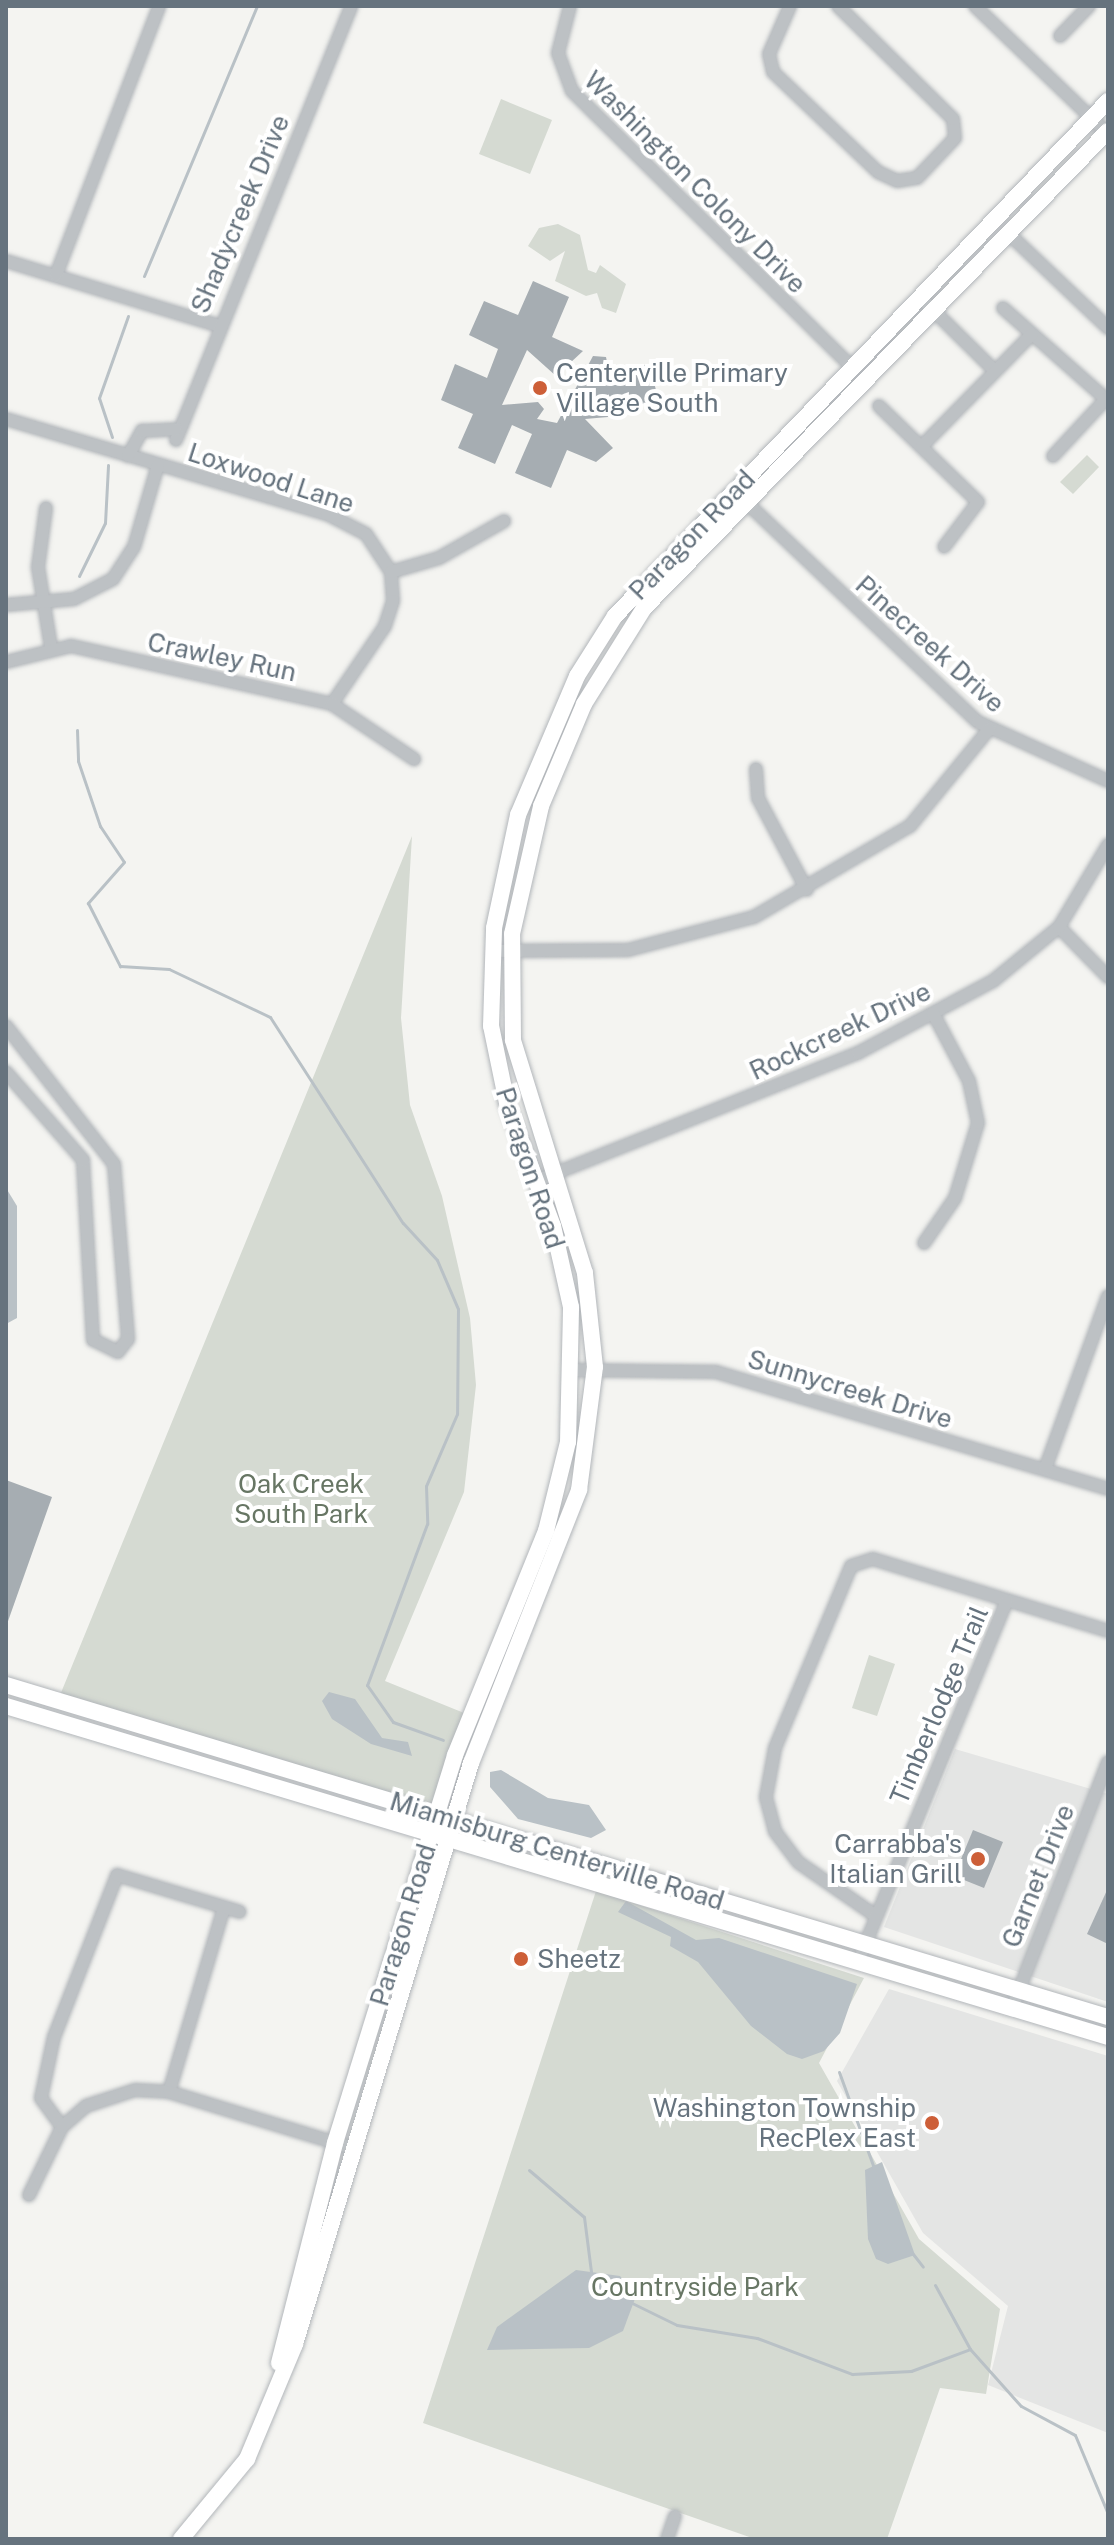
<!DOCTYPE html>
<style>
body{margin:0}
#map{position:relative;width:1114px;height:2545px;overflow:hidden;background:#f4f4f1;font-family:"Public Sans",sans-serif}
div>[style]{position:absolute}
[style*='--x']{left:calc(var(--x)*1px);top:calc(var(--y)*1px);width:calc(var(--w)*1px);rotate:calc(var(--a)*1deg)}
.built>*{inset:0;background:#e4e5e4}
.green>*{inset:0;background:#d5dad2}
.water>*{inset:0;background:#b9c1c6}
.stream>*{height:3px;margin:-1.5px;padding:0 1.5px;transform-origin:1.5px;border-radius:1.5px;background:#b9c1c6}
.building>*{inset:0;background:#a6adb2}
.roads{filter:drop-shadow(0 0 2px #b2b6ba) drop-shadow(0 0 2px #b2b6ba)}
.street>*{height:12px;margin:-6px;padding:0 6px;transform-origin:6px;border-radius:6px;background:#bdc1c4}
.secondary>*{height:16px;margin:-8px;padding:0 8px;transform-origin:8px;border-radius:8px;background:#fff}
.dots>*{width:22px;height:22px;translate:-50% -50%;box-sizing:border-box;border:4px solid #fff;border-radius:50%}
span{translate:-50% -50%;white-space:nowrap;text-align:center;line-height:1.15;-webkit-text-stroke:8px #fff;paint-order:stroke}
.street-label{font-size:26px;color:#66737e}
.poi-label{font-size:26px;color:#66737e}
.left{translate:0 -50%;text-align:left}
.right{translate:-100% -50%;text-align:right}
.park-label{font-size:26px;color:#677664}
.frame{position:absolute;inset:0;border:8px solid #66737e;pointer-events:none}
</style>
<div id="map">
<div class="built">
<i style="clip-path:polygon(955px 1749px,1108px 1794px,1108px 2002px,884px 1927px)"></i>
<i style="clip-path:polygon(889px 1989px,1108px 2056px,1108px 2433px,988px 2385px,1008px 2306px,923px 2233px,837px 2081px)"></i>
</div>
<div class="green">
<i style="clip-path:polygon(501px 99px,552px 120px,530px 174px,479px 154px)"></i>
<i style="clip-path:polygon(558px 224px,580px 235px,588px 270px,596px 273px,600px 265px,626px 284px,616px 313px,602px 308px,597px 293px,586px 296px,555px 281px,565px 251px,550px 261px,528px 246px,539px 228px)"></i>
<i style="clip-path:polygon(1087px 455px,1099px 467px,1073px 494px,1060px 482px)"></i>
<i style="clip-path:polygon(412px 836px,401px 1018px,410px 1105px,442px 1196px,470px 1318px,476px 1385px,464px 1492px,385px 1681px,469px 1715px,437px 1816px,58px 1700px)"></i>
<i style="clip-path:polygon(869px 1655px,895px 1664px,877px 1716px,852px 1708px)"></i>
<i style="clip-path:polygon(596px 1891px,864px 1978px,819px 2063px,919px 2239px,1000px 2309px,986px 2394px,940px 2388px,887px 2539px,755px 2539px,423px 2423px)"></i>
</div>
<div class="water">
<i style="clip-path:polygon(6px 1188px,17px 1206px,17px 1318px,6px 1324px)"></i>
<i style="clip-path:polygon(329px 1692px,355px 1699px,382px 1738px,408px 1742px,412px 1756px,371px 1744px,332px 1719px,322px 1701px)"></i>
<i style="clip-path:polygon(501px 1770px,548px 1798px,589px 1805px,606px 1830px,591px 1838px,518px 1819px,490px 1787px,490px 1772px)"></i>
<i style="clip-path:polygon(626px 1901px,696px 1940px,719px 1938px,857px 1984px,840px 2033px,824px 2051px,802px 2059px,787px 2054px,751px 2026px,698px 1962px,670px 1946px,671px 1937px,618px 1912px)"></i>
<i style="clip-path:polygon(882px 2162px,915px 2255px,888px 2264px,876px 2259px,868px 2239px,865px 2170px)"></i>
<i style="clip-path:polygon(576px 2270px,620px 2276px,636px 2296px,623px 2331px,589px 2348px,487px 2350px,497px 2327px)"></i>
</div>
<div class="stream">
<i style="--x:144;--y:276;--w:293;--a:-67.3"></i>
<i style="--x:112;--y:437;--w:41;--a:-108.4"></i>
<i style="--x:99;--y:398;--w:87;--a:-70.5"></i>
<i style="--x:79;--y:576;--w:59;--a:-63.9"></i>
<i style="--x:105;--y:523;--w:58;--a:-87"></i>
<i style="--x:77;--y:730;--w:31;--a:88"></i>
<i style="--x:78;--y:761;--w:69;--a:71.3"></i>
<i style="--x:100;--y:826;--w:43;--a:56.3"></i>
<i style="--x:124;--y:862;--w:55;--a:131.3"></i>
<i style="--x:88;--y:903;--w:71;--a:63.1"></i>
<i style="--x:120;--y:966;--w:49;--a:3.5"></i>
<i style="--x:169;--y:969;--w:112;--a:25.4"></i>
<i style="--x:270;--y:1017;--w:245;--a:57.2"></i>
<i style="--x:403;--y:1223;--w:50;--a:47.4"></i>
<i style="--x:437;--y:1260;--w:53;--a:66.8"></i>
<i style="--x:458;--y:1309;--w:105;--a:90.5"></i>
<i style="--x:457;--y:1414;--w:78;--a:113.3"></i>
<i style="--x:426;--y:1486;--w:38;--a:88"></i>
<i style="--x:427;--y:1524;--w:172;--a:110.4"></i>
<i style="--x:367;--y:1685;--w:45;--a:54.9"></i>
<i style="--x:393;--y:1722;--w:53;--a:19.8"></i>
<i style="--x:839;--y:2072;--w:102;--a:70"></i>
<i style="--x:529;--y:2170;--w:72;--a:40.5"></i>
<i style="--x:584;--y:2217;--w:55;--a:82.7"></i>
<i style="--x:913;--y:2254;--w:16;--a:52"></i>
<i style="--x:935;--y:2285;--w:73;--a:61.3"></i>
<i style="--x:970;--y:2349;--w:76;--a:48.2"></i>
<i style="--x:1021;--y:2406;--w:61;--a:28.2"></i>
<i style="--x:1075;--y:2435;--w:86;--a:67.3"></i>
<i style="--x:632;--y:2303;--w:50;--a:26.1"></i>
<i style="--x:677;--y:2325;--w:81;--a:9.2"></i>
<i style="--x:757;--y:2338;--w:102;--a:20.8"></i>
<i style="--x:852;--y:2374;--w:59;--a:-2.9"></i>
<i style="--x:911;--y:2371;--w:63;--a:-20.4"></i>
</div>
<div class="building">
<i style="clip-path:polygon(533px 281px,569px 297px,552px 337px,583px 351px,556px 376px,527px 350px,502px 405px,538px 402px,544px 409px,537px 419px,557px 423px,593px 356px,606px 357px,608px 367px,650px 365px,659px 403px,616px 406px,608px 417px,585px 419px,613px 448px,596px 462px,567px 450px,551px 488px,515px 473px,532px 434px,512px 425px,495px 464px,458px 448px,473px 414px,441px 400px,455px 364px,487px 378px,498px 349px,469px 335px,484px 301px,518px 315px)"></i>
<i style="clip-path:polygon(6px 1480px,52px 1497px,7px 1624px,6px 1624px)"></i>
<i style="clip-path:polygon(973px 1830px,1003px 1842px,984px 1888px,954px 1876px)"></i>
<i style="clip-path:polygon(1108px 1888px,1108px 1944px,1087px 1934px)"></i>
</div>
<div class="roads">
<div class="street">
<i style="--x:570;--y:6;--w:49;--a:104.3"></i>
<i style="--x:558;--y:53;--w:40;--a:69.8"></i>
<i style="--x:572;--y:91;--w:393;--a:44.6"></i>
<i style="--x:790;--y:6;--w:52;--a:113.6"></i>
<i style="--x:769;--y:54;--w:18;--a:77"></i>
<i style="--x:773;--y:72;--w:145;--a:43.6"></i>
<i style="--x:878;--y:172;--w:21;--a:25"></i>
<i style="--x:897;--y:181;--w:20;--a:-9"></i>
<i style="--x:917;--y:178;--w:55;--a:-46.5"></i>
<i style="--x:955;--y:138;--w:19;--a:-96"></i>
<i style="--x:953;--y:119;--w:161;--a:-135.5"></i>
<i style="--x:975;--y:6;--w:185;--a:43.9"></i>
<i style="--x:1060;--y:36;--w:42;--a:-46"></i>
<i style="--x:1008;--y:233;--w:138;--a:43.5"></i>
<i style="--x:6;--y:261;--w:220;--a:16.9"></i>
<i style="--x:56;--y:275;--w:288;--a:-69"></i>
<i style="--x:927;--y:304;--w:95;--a:44.6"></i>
<i style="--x:1003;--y:308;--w:140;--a:41.5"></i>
<i style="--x:879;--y:406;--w:138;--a:44.1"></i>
<i style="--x:978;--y:502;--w:56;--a:127.1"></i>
<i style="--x:6;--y:419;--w:335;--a:16.5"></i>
<i style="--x:327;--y:514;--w:44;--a:27.1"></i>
<i style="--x:366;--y:534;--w:45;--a:56.7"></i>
<i style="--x:391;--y:572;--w:29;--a:86"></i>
<i style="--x:393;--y:601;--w:26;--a:108"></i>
<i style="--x:385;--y:626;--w:94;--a:124.2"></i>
<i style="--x:176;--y:440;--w:468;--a:-68"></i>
<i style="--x:922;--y:446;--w:156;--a:-45.5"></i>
<i style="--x:128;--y:456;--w:29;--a:-61"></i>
<i style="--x:142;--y:431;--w:34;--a:-3"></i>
<i style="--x:1053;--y:456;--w:78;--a:-47.1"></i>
<i style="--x:747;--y:503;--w:318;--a:43.5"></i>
<i style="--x:978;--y:722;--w:143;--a:24.4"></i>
<i style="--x:46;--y:508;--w:60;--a:97.7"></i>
<i style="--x:38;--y:567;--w:81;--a:80.8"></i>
<i style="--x:391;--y:572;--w:50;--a:-16.3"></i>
<i style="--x:439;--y:558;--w:75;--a:-29.6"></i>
<i style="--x:6;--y:605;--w:68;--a:-5"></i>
<i style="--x:74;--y:599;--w:44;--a:-27.1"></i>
<i style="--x:113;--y:579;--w:38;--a:-57"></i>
<i style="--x:134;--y:547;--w:85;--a:-73.7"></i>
<i style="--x:6;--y:662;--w:67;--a:-13.8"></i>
<i style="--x:71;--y:646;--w:267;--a:12.5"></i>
<i style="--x:332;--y:704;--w:99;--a:33.9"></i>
<i style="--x:756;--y:769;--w:29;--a:86"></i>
<i style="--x:758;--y:798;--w:104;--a:62"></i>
<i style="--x:1059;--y:927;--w:70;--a:45.6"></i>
<i style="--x:492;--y:951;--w:136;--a:-0.4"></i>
<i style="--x:628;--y:950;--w:130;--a:-14.7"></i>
<i style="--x:754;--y:917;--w:181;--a:-30.3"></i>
<i style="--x:910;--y:826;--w:125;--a:-50.8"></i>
<i style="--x:6;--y:1026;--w:175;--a:52"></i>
<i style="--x:114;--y:1164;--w:176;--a:85.4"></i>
<i style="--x:128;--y:1339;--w:16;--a:128"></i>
<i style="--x:118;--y:1352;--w:28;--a:-154"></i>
<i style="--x:93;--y:1340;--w:180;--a:-93.2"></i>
<i style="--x:83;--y:1160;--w:117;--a:-131.2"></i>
<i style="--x:536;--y:1181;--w:347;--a:-21.7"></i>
<i style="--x:858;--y:1053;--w:153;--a:-28.1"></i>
<i style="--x:993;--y:981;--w:85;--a:-39.3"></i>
<i style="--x:1059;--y:927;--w:96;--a:-59.1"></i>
<i style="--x:924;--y:1243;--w:55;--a:-55.4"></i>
<i style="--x:955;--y:1198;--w:78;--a:-73"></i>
<i style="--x:978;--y:1123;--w:43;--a:-102.1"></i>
<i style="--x:969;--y:1081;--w:77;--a:-117.9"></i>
<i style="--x:574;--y:1370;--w:142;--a:0.8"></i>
<i style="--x:716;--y:1372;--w:409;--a:16.6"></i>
<i style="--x:1045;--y:1469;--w:184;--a:-70"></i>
<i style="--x:873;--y:1914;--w:91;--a:-145.3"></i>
<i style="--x:798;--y:1862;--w:39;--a:-127"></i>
<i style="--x:775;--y:1831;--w:35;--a:-105"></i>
<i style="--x:766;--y:1797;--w:50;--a:-79.6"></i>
<i style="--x:775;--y:1748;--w:197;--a:-67.3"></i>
<i style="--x:851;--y:1566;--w:23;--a:-18"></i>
<i style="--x:873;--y:1559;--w:246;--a:17"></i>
<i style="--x:862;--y:1952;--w:380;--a:-67.6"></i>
<i style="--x:1012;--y:2008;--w:264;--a:-68.7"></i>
<i style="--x:169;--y:2092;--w:192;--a:-73.4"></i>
<i style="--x:62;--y:2127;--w:36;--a:-126"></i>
<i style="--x:41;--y:2098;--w:62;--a:-78"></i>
<i style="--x:54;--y:2037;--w:174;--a:-68.7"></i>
<i style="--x:117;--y:1875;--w:128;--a:16.7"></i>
<i style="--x:29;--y:2195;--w:76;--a:-64.1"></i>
<i style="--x:62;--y:2127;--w:32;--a:-41"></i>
<i style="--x:86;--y:2106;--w:52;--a:-18.1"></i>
<i style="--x:135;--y:2090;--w:34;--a:3"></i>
<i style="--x:169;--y:2092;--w:195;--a:17"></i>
<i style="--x:667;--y:2539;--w:24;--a:-71"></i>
</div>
<div class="secondary">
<i style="--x:6;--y:1685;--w:1151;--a:16.77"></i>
<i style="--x:6;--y:1706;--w:1151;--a:16.72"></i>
<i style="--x:279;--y:2363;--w:227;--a:-75.7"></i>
<i style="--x:335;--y:2143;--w:406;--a:-72.8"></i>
<i style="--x:455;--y:1755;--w:242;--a:-67.9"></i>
<i style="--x:546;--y:1531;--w:92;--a:-76.1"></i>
<i style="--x:568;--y:1442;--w:135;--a:-88.7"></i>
<i style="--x:571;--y:1307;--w:83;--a:-102.5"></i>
<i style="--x:553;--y:1226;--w:131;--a:-110.5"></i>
<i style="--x:507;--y:1103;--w:79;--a:-101.7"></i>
<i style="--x:491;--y:1026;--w:98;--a:-88.2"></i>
<i style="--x:494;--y:928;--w:116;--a:-78"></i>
<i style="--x:518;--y:815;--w:151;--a:-67"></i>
<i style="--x:577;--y:676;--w:71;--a:-57.7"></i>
<i style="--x:615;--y:616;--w:713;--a:-46.25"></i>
<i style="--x:181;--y:2539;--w:104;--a:-50.5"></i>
<i style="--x:247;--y:2459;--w:125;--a:-67.3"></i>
<i style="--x:295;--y:2344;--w:607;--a:-73.15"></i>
<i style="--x:471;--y:1763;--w:294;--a:-68.4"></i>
<i style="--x:579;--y:1490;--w:124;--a:-82.6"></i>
<i style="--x:595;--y:1367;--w:95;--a:-96.1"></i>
<i style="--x:585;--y:1273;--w:244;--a:-107.2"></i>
<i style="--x:513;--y:1040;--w:106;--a:-90.5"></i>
<i style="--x:512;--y:934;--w:131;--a:-77.2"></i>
<i style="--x:541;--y:806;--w:111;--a:-67.1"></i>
<i style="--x:584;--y:704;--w:113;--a:-58"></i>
<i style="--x:644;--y:608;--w:665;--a:-45.79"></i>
</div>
</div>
<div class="dots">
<i style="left:540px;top:388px;background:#cd5f38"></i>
<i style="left:978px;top:1859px;background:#cd5f38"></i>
<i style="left:521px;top:1959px;background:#cd5f38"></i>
<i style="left:932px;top:2123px;background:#cd5f38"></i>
</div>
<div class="street-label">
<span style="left:695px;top:182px;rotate:45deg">Washington Colony Drive</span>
<span style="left:240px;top:214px;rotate:-67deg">Shadycreek Drive</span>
<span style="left:271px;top:478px;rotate:18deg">Loxwood Lane</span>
<span style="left:692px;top:535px;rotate:-46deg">Paragon Road</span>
<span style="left:930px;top:644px;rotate:42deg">Pinecreek Drive</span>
<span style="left:222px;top:657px;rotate:12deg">Crawley Run</span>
<span style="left:840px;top:1031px;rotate:-25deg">Rockcreek Drive</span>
<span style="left:530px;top:1168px;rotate:72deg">Paragon Road</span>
<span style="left:850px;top:1389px;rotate:17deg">Sunnycreek Drive</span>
<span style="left:939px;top:1705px;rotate:-67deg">Timberlodge Trail</span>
<span style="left:557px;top:1851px;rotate:17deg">Miamisburg Centerville Road</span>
<span style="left:1038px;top:1876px;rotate:-68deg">Garnet Drive</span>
<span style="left:403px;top:1925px;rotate:-73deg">Paragon Road</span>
</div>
<div class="poi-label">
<span class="left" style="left:556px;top:388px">Centerville Primary<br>Village South</span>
<span class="right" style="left:962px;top:1859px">Carrabba's<br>Italian Grill</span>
<span class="left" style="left:537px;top:1959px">Sheetz</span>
<span class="right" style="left:916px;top:2123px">Washington Township<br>RecPlex East</span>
</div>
<div class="park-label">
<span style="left:301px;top:1499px">Oak Creek<br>South Park</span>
<span style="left:695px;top:2287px">Countryside Park</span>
</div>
<div class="frame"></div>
</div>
